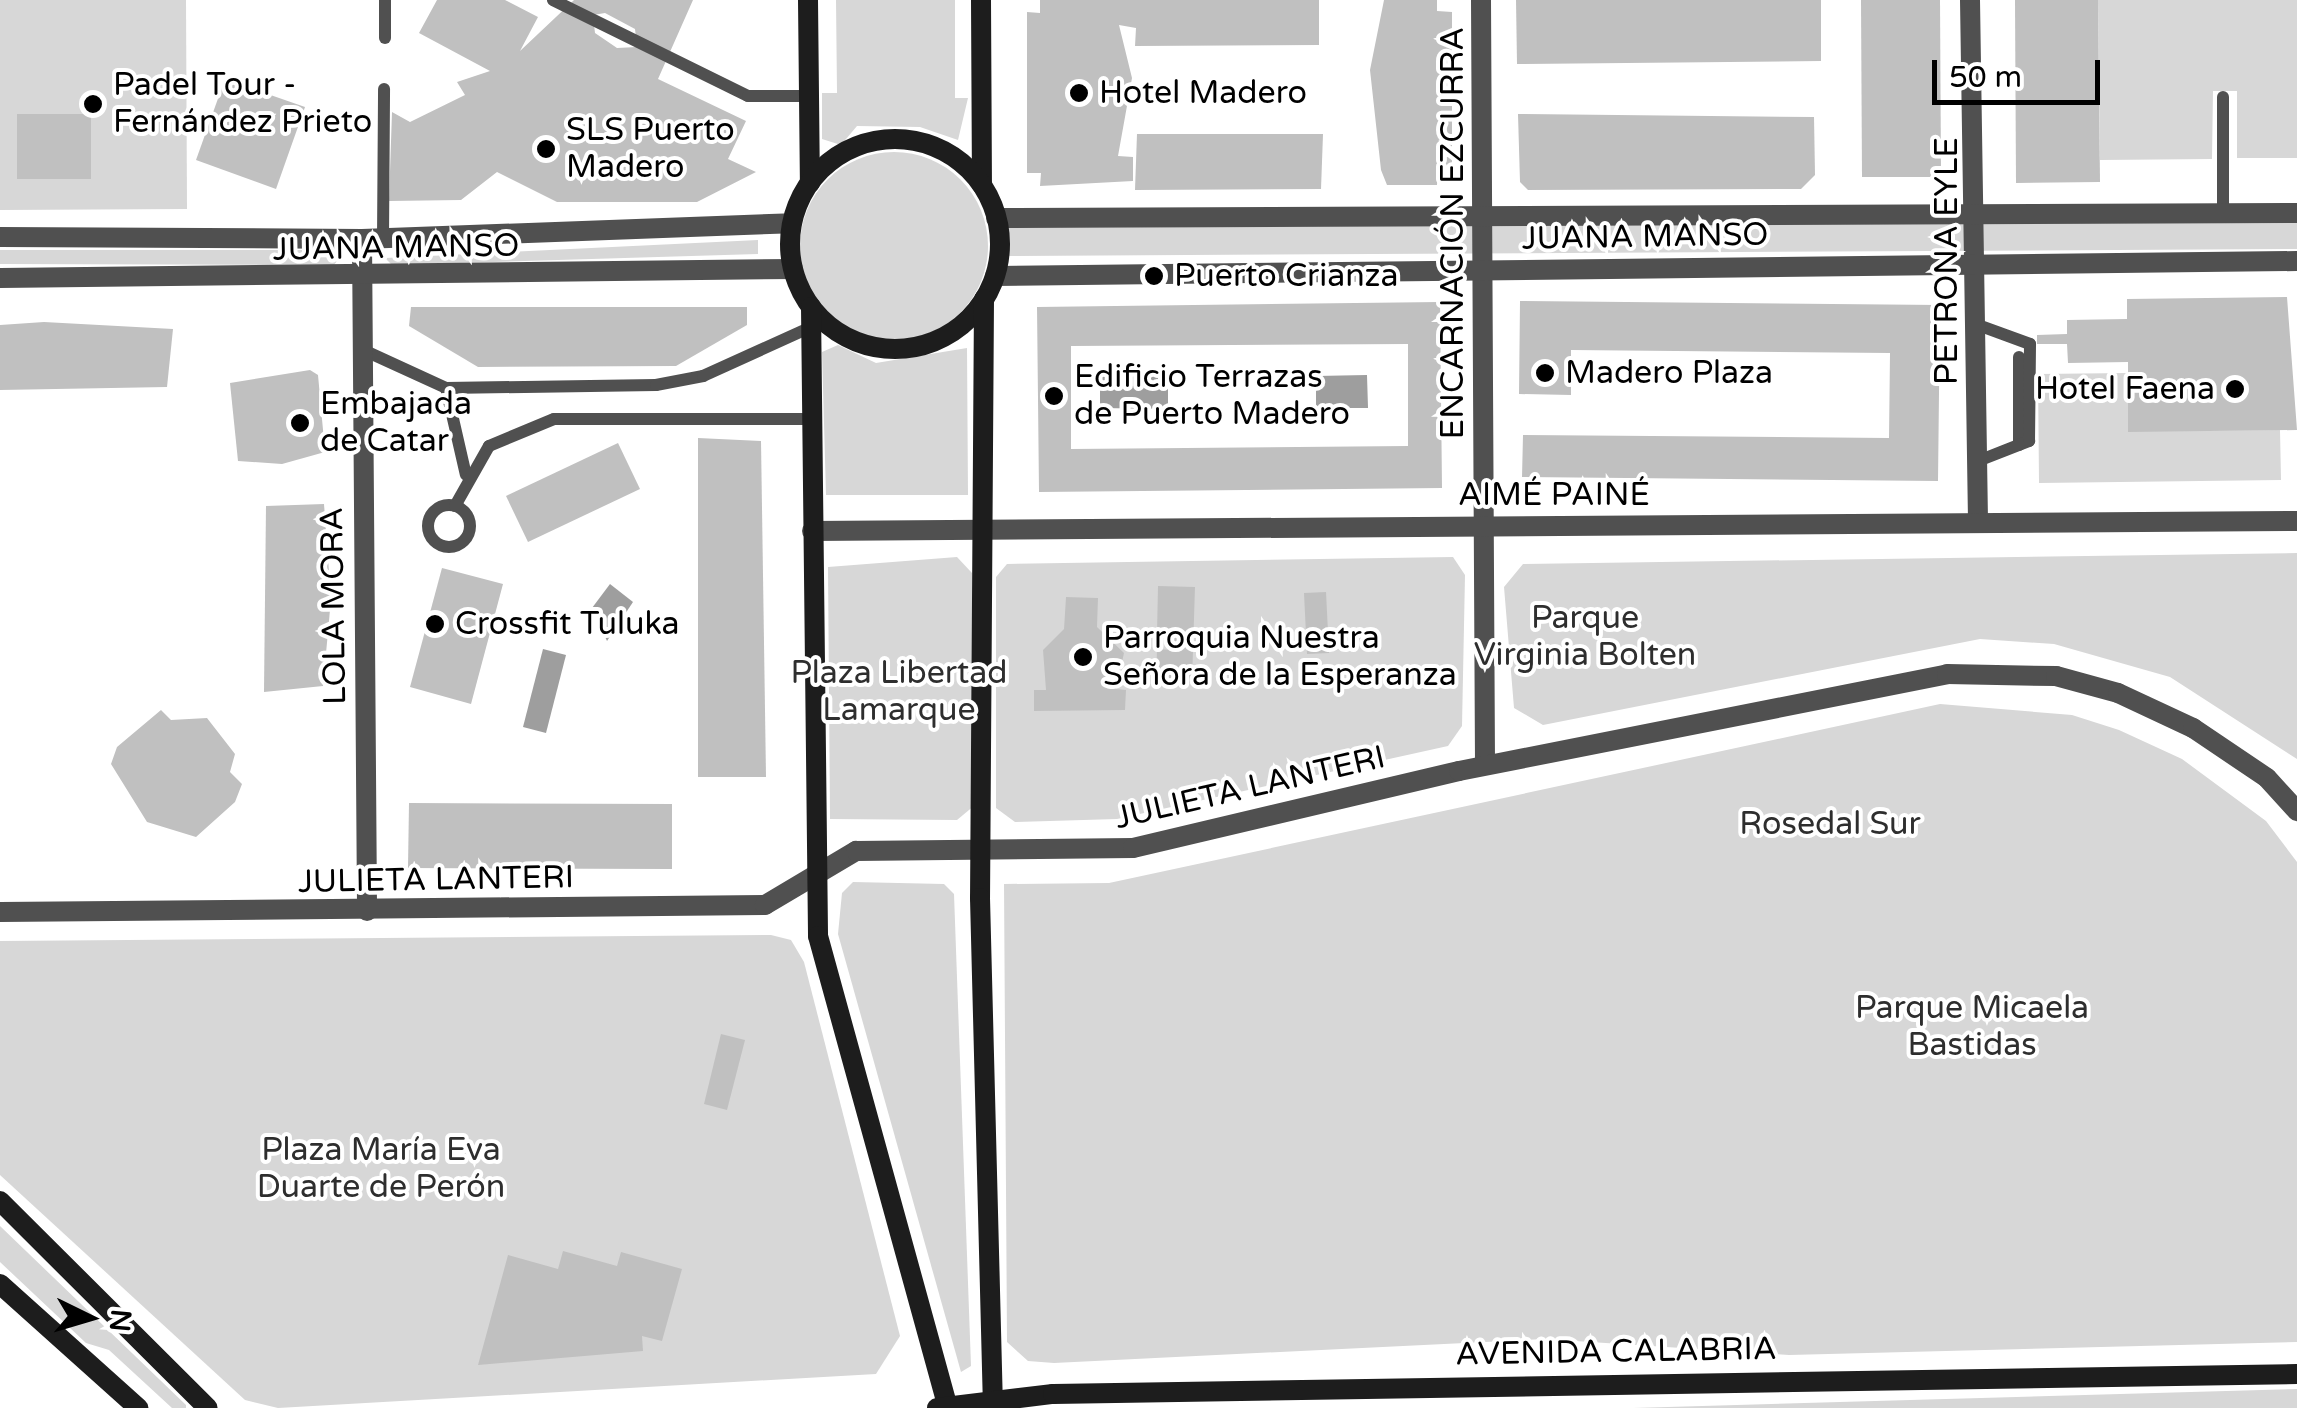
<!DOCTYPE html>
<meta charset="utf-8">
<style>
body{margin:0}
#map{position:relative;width:2297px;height:1408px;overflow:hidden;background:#fff;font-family:"Varela Round",sans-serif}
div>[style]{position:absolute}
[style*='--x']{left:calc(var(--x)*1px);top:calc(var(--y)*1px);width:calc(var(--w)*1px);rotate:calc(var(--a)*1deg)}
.green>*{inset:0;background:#d7d7d7}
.round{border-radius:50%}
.water>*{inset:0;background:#9e9e9e}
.building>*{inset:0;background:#c0c0c0}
.service>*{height:12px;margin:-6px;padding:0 6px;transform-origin:6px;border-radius:6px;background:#505050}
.service>.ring{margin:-6px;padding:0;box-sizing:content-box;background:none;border:12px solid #505050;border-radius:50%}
.minor>*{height:20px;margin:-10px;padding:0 10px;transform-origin:10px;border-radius:10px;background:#505050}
.tertiary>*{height:20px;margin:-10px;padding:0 10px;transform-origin:10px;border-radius:10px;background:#505050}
.secondary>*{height:20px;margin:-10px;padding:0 10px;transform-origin:10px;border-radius:10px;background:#1d1d1d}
.secondary>.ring{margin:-10px;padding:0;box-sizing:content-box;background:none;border:20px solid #1d1d1d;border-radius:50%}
.dots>*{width:28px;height:28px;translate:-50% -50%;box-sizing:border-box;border:5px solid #fff;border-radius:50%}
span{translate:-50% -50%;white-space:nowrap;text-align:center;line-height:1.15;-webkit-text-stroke:8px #fff;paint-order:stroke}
.poi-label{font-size:32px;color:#000}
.left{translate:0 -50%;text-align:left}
.right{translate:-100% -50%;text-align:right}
.street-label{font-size:32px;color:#000}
.park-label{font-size:32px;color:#2e2e2e}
.north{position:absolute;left:40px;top:1268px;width:100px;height:100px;-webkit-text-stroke:8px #fff;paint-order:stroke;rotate:95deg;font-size:28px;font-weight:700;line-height:40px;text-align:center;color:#000}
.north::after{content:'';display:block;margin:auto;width:35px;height:45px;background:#000;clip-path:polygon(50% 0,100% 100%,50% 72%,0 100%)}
.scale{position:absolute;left:1932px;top:60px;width:168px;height:45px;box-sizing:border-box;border:5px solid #000;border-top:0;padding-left:12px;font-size:30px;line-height:35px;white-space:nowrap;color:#000;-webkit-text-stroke:8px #fff;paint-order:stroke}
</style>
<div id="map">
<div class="green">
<i style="clip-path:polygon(0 0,186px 0,187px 209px,0 210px)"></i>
<i style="clip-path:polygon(836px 0,955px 0,955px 98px,968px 98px,958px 140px,920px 127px,857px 126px,841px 145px,822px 139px,822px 93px,837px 93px)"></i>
<i style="clip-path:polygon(2098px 0,2297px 0,2297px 158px,2237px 158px,2237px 91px,2213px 91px,2212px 159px,2100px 160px)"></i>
<i class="round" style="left:800px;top:152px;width:188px;height:188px"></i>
<i style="clip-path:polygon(2297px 221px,2297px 249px,1008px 256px,1008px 228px)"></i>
<i style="clip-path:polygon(758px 240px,758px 254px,392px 265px,385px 258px)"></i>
<i style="clip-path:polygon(0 250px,332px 250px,340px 257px,334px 265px,0 264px)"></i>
<i style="clip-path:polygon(838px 345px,876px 363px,967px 348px,968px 495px,826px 495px,822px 352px)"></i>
<i style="clip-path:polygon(2128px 373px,2128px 431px,2280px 430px,2281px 480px,2039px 483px,2038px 374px)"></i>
<i style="clip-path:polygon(2297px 553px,2297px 759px,2170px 677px,2054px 644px,1980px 639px,1543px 725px,1514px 708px,1504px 587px,1523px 564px)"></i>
<i style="clip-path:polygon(957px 557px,972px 573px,975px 805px,957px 820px,830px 819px,828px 567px)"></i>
<i style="clip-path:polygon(1453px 557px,1465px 575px,1462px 726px,1448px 746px,1117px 819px,1015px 822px,996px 808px,996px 577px,1007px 564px)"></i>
<i style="clip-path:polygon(1940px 704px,2072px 715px,2119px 730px,2182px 759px,2266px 821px,2297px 862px,2297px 1342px,1789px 1355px,1545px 1339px,1054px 1363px,1028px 1361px,1007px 1342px,1004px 884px,1109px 883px)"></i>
<i style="clip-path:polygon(853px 882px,944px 884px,954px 894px,971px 1366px,961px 1372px,838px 934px,842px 893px)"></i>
<i style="clip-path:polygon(771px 935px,791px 940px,804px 962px,900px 1336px,876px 1374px,278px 1408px,245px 1400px,0 1175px,0 941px)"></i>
<i style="clip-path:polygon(0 1226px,186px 1405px,186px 1408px,172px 1408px,109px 1350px,86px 1343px,0 1262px)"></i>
<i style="clip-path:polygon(2297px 1389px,2297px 1408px,1633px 1408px)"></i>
</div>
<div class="water">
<i style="clip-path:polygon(1367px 375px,1368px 408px,1316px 408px,1316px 376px)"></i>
<i style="clip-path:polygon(1100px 376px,1168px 376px,1168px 409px,1100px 408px)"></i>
<i style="clip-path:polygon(610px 584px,633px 602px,607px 641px,592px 608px)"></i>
<i style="clip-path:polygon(543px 649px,566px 655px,546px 733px,523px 727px)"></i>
</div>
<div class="building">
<i style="clip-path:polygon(evenodd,437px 0,505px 0,538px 17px,520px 51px,574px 0,693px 0,658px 79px,746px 121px,728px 159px,756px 172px,697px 202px,557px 202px,497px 172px,461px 200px,389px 201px,392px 112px,410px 122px,465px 95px,457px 82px,490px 71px,419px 33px,437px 0,605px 13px,635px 29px,637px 47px,617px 48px,595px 33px,593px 15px,605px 13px)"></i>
<i style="clip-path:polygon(1040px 0,1319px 0,1319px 45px,1135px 46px,1136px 28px,1119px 25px,1132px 78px,1118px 156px,1133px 157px,1133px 181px,1040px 186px,1041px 173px,1027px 173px,1027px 12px,1040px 13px)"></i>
<i style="clip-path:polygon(1384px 0,1437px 0,1437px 11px,1452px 12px,1452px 168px,1438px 167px,1437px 185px,1387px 185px,1381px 170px,1370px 70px)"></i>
<i style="clip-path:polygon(1516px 0,1821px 0,1821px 61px,1517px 64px)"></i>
<i style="clip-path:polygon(1861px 0,1940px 0,1941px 177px,1862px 177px)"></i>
<i style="clip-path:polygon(2015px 0,2098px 0,2100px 182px,2016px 183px)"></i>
<i style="clip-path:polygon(225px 79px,305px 107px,276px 189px,196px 160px)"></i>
<i style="clip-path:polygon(17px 114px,91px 114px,91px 179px,17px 179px)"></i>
<i style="clip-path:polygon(1518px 114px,1814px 117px,1815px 175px,1801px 189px,1528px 190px,1520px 182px)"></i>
<i style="clip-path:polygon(1137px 134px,1323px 134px,1321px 189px,1135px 190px)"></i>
<i style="clip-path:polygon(2287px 297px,2297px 430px,2128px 432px,2128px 362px,2068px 363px,2067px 344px,2037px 344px,2037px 335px,2067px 334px,2067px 320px,2127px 319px,2127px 299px)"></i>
<i style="clip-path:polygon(1520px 301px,1940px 305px,1938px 481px,1522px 477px,1523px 435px,1889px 438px,1890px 353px,1571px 350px,1571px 395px,1519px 394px)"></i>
<i style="clip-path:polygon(evenodd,1440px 302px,1442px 488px,1039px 492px,1037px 307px,1440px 302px,1408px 344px,1408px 446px,1071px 449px,1071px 346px,1408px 344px)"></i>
<i style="clip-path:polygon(411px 307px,747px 307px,747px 325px,676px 366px,478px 367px,409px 326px)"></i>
<i style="clip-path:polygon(44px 322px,173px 329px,167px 387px,0 390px,0 325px)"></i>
<i style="clip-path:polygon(310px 370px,318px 375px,325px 452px,282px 464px,238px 461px,230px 383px)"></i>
<i style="clip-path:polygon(698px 438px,761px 441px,766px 777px,698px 777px)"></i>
<i style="clip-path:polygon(618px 443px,640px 489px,528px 542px,506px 496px)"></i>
<i style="clip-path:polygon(324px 504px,331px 599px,323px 686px,264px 692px,266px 506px)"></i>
<i style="clip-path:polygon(442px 568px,503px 584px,471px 704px,410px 687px)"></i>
<i style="clip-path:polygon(1158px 586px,1195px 587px,1192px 683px,1156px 683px,1157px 649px,1171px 650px,1171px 633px,1157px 633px)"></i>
<i style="clip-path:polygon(1326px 592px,1329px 653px,1307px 654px,1304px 593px)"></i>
<i style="clip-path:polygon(1066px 597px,1098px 598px,1097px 627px,1124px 653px,1116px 689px,1126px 690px,1125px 710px,1034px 711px,1034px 690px,1046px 690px,1043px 650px,1064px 629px)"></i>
<i style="clip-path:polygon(161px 710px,171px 720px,207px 718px,235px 754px,230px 772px,242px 784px,235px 802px,196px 837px,147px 822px,111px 764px,117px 747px)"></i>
<i style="clip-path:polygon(409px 803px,672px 804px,672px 869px,408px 868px)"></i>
<i style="clip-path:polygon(721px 1034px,745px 1040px,727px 1110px,704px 1104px)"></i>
<i style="clip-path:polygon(563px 1251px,617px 1266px,621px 1252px,682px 1269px,662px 1341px,642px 1336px,643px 1351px,478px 1365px,508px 1255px,558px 1269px)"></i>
</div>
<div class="service">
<i style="--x:553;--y:0;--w:217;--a:26.2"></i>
<i style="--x:748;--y:96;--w:61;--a:0"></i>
<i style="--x:385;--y:38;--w:38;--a:-90"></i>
<i style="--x:2223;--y:97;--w:116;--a:90"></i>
<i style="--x:383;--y:239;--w:150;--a:-89.6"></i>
<i style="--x:361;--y:349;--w:94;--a:24.6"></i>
<i style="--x:446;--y:388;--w:89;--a:77.1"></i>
<i style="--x:2019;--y:357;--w:88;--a:90"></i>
<i style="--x:446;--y:388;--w:210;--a:-0.8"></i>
<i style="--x:656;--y:385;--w:48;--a:-10.8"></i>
<i style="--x:703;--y:376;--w:119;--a:-24.4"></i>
<i style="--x:1978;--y:461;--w:55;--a:-21.4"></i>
<i style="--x:2029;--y:441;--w:97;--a:-89.4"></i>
<i style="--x:2030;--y:344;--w:55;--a:-159.9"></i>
<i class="ring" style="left:428px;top:505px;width:30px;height:30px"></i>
<i style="--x:455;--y:506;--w:69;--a:-60.5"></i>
<i style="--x:489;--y:446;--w:70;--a:-22.6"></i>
<i style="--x:554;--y:419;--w:257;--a:0"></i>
</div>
<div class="minor">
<i style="--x:1481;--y:0;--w:765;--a:89.7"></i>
<i style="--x:1970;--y:0;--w:521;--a:89.12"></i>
<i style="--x:0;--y:237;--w:362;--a:0.3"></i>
<i style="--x:362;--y:239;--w:430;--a:-2.1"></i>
<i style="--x:362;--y:239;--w:672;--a:89.57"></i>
<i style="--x:0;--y:278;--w:793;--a:-0.65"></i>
</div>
<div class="tertiary">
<i style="--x:996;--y:218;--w:1301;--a:-0.22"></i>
<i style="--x:995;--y:276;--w:1302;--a:-0.66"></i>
<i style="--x:812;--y:531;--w:1485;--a:-0.39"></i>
<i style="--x:0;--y:912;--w:765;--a:-0.52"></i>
<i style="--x:765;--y:905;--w:106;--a:-30.7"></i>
<i style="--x:856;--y:851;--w:277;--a:-0.6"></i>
<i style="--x:1133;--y:848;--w:335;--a:-13.3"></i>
<i style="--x:1459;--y:771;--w:498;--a:-11.2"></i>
<i style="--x:1947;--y:674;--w:109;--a:1.1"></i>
<i style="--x:2056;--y:676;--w:64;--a:15.3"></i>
<i style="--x:2118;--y:693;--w:83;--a:25"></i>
<i style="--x:2193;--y:728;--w:89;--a:34"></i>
<i style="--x:2267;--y:778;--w:45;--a:47.7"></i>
</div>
<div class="secondary">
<i style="--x:808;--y:0;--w:183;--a:89.4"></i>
<i style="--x:981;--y:0;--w:185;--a:89.7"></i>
<i class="ring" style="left:790px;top:139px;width:190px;height:190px"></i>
<i style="--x:984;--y:299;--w:599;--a:90.38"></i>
<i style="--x:980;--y:898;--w:510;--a:88.54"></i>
<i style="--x:811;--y:307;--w:629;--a:89.36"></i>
<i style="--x:818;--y:936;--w:490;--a:74.6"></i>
<i style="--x:0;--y:1201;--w:293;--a:44.9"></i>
<i style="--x:0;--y:1284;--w:186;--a:41.9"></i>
<i style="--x:937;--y:1408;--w:117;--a:-6.9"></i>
<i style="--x:1053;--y:1394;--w:1244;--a:-0.92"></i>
</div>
<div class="dots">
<i style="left:1079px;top:93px;background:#000"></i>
<i style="left:93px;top:104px;background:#000"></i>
<i style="left:546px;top:149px;background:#000"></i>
<i style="left:1154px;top:276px;background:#000"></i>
<i style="left:1545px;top:373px;background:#000"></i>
<i style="left:2235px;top:389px;background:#000"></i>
<i style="left:1054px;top:396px;background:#000"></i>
<i style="left:300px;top:423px;background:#000"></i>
<i style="left:435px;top:624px;background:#000"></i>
<i style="left:1083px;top:657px;background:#000"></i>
</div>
<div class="poi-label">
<span class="left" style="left:113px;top:104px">Padel Tour -<br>Fernández Prieto</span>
<span class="left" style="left:1099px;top:93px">Hotel Madero</span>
<span class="left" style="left:566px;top:149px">SLS Puerto<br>Madero</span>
<span class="left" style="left:1174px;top:276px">Puerto Crianza</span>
<span class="left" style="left:1565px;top:373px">Madero Plaza</span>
<span class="left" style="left:1074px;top:396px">Edificio Terrazas<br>de Puerto Madero</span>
<span class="right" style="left:2215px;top:389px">Hotel Faena</span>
<span class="left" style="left:320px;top:423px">Embajada<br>de Catar</span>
<span class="left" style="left:455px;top:624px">Crossfit Tuluka</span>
<span class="left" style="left:1103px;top:657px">Parroquia Nuestra<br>Señora de la Esperanza</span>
</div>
<div class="street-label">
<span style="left:1453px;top:233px;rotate:-90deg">ENCARNACIÓN EZCURRA</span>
<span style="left:1645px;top:237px;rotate:-1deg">JUANA MANSO</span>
<span style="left:396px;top:248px;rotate:-1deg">JUANA MANSO</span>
<span style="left:1947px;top:261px;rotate:-90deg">PETRONA EYLE</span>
<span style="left:1554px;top:495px">AIMÉ PAINÉ</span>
<span style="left:334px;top:606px;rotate:-91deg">LOLA MORA</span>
<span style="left:1250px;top:788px;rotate:-13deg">JULIETA LANTERI</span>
<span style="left:436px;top:880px;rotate:-1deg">JULIETA LANTERI</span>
<span style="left:1616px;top:1352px;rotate:-1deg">AVENIDA CALABRIA</span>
</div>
<div class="park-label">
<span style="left:1585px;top:637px">Parque<br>Virginia Bolten</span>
<span style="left:899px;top:692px">Plaza Libertad<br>Lamarque</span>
<span style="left:1830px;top:824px">Rosedal Sur</span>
<span style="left:1972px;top:1027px">Parque Micaela<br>Bastidas</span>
<span style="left:381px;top:1169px">Plaza María Eva<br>Duarte de Perón</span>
</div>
<div class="north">N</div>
<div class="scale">50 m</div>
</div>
